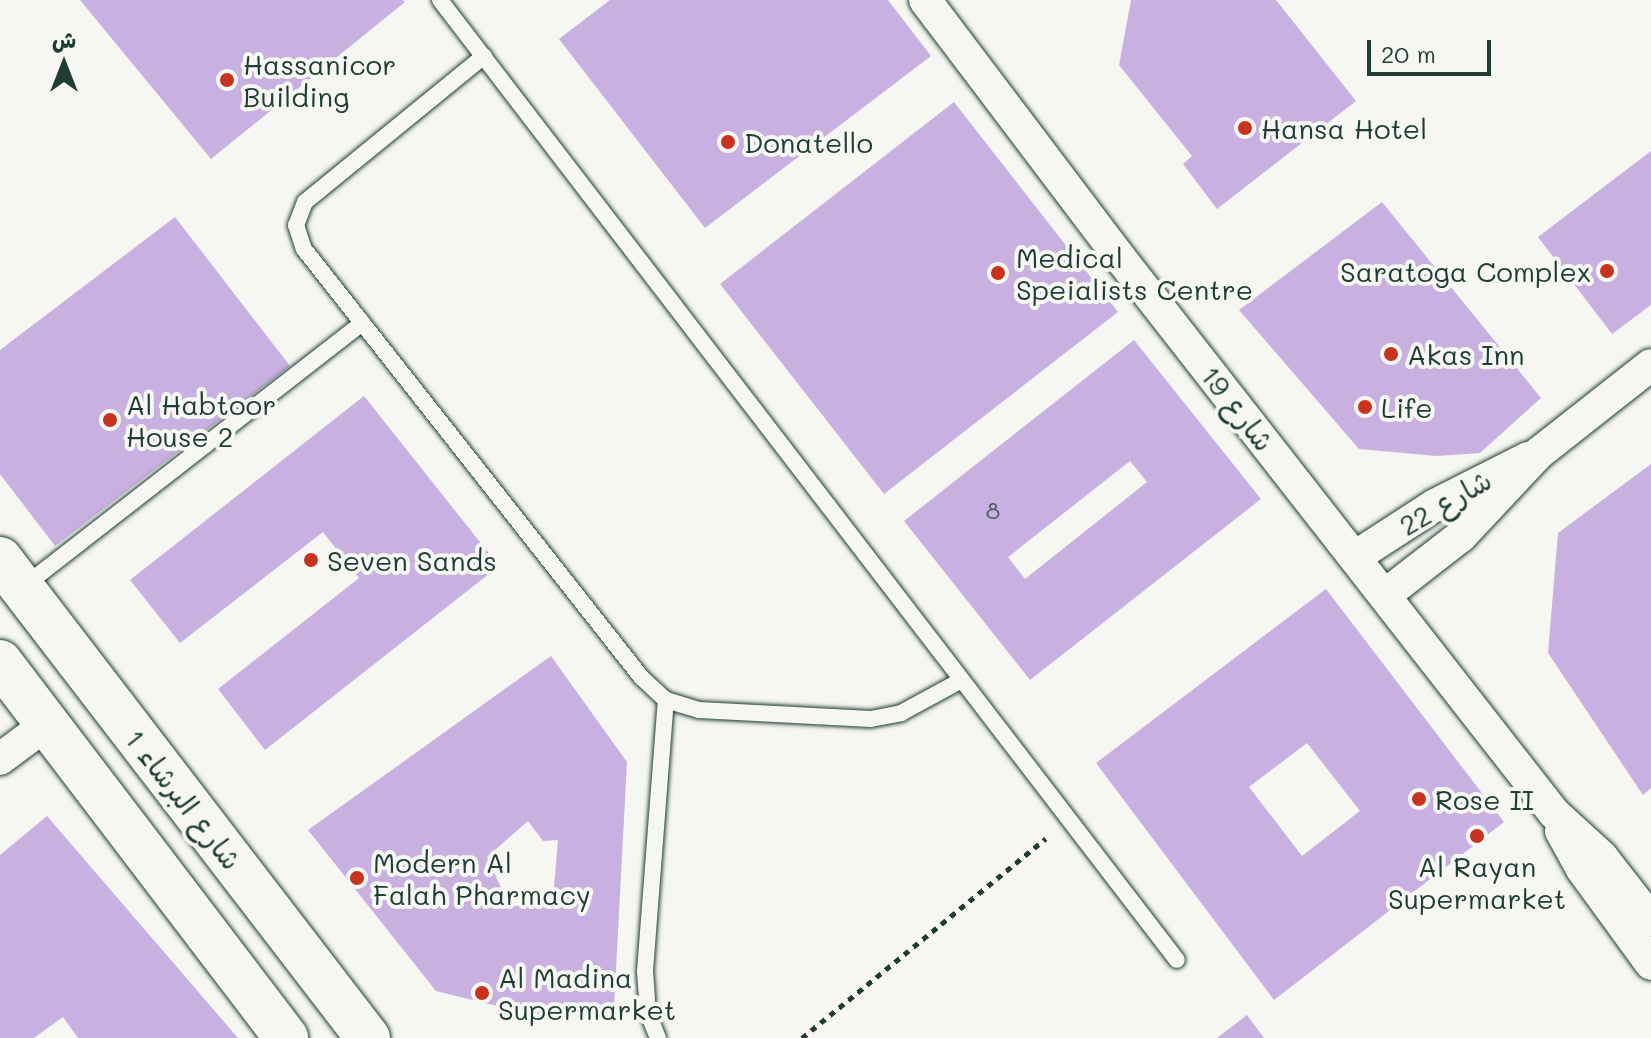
<!DOCTYPE html>
<meta charset="utf-8">
<style>
body{margin:0}
#map{position:relative;width:1651px;height:1038px;overflow:hidden;background:#f6f6f2;font-family:Mali,"Playpen Sans Arabic",sans-serif}
div>[style]{position:absolute}
[style*='--x']{left:calc(var(--x)*1px);top:calc(var(--y)*1px);width:calc(var(--w)*1px);rotate:calc(var(--a)*1deg)}
.building>*{inset:0;background:#c8b1e0}
.path>*{height:5px;margin-top:-2.5px;transform-origin:0;background:repeating-linear-gradient(90deg,#1f3d34 0 6px,transparent 0 12px)}
.roads{filter:drop-shadow(0 0 2px #1f3d34) drop-shadow(0 0 2px #1f3d34)}
.lane>*{height:16px;margin:-8px;padding:0 8px;transform-origin:8px;border-radius:8px;background:#f6f6f2}
.street>*{height:32px;margin:-16px;padding:0 16px;transform-origin:16px;border-radius:16px;background:#f6f6f2}
.secondary>*{height:44px;margin:-22px;padding:0 22px;transform-origin:22px;border-radius:22px;background:#f6f6f2}
.dots>*{width:22px;height:22px;translate:-50% -50%;box-sizing:border-box;border:4px solid #f6f6f2;border-radius:50%}
span{translate:-50% -50%;white-space:nowrap;text-align:center;line-height:1.15;-webkit-text-stroke:8px #f6f6f2;paint-order:stroke}
.number-label{font-size:24px;color:#495a5f}
.number-label span{-webkit-text-stroke-width:0}
.poi-label{font-size:28px;color:#1f3d34}
.left{translate:0 -50%;text-align:left}
.right{translate:-100% -50%;text-align:right}
.street-label{font-size:28px;color:#1f3d34}
.north{position:absolute;left:24px;top:24px;width:80px;height:80px;-webkit-text-stroke:6px #f6f6f2;paint-order:stroke;rotate:0deg;font-size:22px;font-weight:700;line-height:32px;text-align:center;color:#1f3d34}
.north::after{content:'';display:block;margin:auto;width:28px;height:36px;background:#1f3d34;clip-path:polygon(50% 0,100% 100%,50% 72%,0 100%)}
.scale{position:absolute;left:1367px;top:40px;width:124px;height:36px;box-sizing:border-box;border:4px solid #1f3d34;border-top:0;padding-left:10px;font-size:24px;line-height:28px;white-space:nowrap;color:#1f3d34;-webkit-text-stroke:6px #f6f6f2;paint-order:stroke}
</style>
<div id="map">
<div class="building">
<i style="clip-path:polygon(80px 0,403px 0,405px 2px,211px 159px)"></i>
<i style="clip-path:polygon(610px 0,888px 0,931px 56px,705px 228px,559px 39px)"></i>
<i style="clip-path:polygon(1131px 0,1276px 0,1356px 101px,1217px 209px,1183px 164px,1192px 156px,1119px 65px)"></i>
<i style="clip-path:polygon(954px 102px,1118px 312px,884px 494px,720px 284px)"></i>
<i style="clip-path:polygon(1651px 151px,1651px 305px,1612px 334px,1538px 237px)"></i>
<i style="clip-path:polygon(1382px 202px,1541px 398px,1480px 453px,1437px 456px,1359px 449px,1239px 310px)"></i>
<i style="clip-path:polygon(175px 217px,290px 366px,55px 546px,0 474px,0 350px)"></i>
<i style="clip-path:polygon(evenodd,1134px 340px,1261px 499px,1030px 680px,904px 521px,1134px 340px,1130px 461px,1147px 482px,1025px 579px,1008px 557px,1130px 461px)"></i>
<i style="clip-path:polygon(364px 396px,499px 566px,265px 750px,218px 689px,359px 578px,323px 532px,180px 643px,130px 580px)"></i>
<i style="clip-path:polygon(1651px 464px,1651px 788px,1643px 795px,1548px 653px,1558px 533px)"></i>
<i style="clip-path:polygon(evenodd,1326px 589px,1504px 822px,1274px 1000px,1096px 763px,1326px 589px,1307px 743px,1360px 811px,1302px 856px,1249px 787px,1307px 743px)"></i>
<i style="clip-path:polygon(evenodd,551px 656px,627px 762px,614px 1007px,538px 1016px,436px 991px,308px 830px,551px 656px,528px 821px,543px 841px,558px 840px,553px 899px,510px 907px,487px 857px,528px 821px)"></i>
<i style="clip-path:polygon(47px 816px,238px 1038px,78px 1038px,63px 1017px,34px 1038px,0 1038px,0 855px)"></i>
<i style="clip-path:polygon(1247px 1015px,1264px 1038px,1217px 1038px)"></i>
</div>
<div class="path">
<i style="--x:802;--y:1038;--w:315;--a:-39.3"></i>
</div>
<div class="roads">
<div class="lane">
<i style="--x:440;--y:0;--w:1210;--a:52.49"></i>
<i style="--x:484;--y:56;--w:231;--a:140.8"></i>
<i style="--x:305;--y:202;--w:25;--a:111"></i>
<i style="--x:296;--y:225;--w:25;--a:72"></i>
<i style="--x:304;--y:249;--w:545;--a:51.78"></i>
<i style="--x:641;--y:677;--w:34;--a:43"></i>
<i style="--x:666;--y:700;--w:34;--a:17"></i>
<i style="--x:699;--y:710;--w:172;--a:3"></i>
<i style="--x:871;--y:719;--w:31;--a:-11"></i>
<i style="--x:901;--y:713;--w:67;--a:-28.5"></i>
<i style="--x:23;--y:587;--w:430;--a:-37.9"></i>
<i style="--x:658;--y:1038;--w:27;--a:-112"></i>
<i style="--x:648;--y:1013;--w:42;--a:-94.1"></i>
<i style="--x:645;--y:971;--w:272;--a:-85.6"></i>
</div>
<div class="street">
<i style="--x:925;--y:0;--w:325;--a:52.9"></i>
<i style="--x:1121;--y:259;--w:703;--a:51.99"></i>
<i style="--x:1554;--y:813;--w:65;--a:42.5"></i>
<i style="--x:1602;--y:857;--w:80;--a:52.1"></i>
<i style="--x:1355;--y:557;--w:95;--a:-33"></i>
<i style="--x:1435;--y:505;--w:104;--a:-26.8"></i>
<i style="--x:1385;--y:595;--w:96;--a:-37.8"></i>
<i style="--x:1461;--y:536;--w:114;--a:-46.8"></i>
<i style="--x:1539;--y:453;--w:142;--a:-38.2"></i>
<i style="--x:0;--y:759;--w:59;--a:-36.7"></i>
<i style="--x:1561;--y:831;--w:43;--a:61.1"></i>
<i style="--x:1582;--y:869;--w:117;--a:54"></i>
</div>
<div class="secondary">
<i style="--x:0;--y:559;--w:604;--a:52.47"></i>
<i style="--x:0;--y:662;--w:472;--a:52.7"></i>
</div>
</div>
<div class="dots">
<i style="left:227px;top:80px;background:#c8321e"></i>
<i style="left:1245px;top:128px;background:#c8321e"></i>
<i style="left:728px;top:142px;background:#c8321e"></i>
<i style="left:1607px;top:271px;background:#c8321e"></i>
<i style="left:998px;top:273px;background:#c8321e"></i>
<i style="left:1391px;top:354px;background:#c8321e"></i>
<i style="left:1365px;top:407px;background:#c8321e"></i>
<i style="left:110px;top:420px;background:#c8321e"></i>
<i style="left:311px;top:560px;background:#c8321e"></i>
<i style="left:1419px;top:799px;background:#c8321e"></i>
<i style="left:1477px;top:836px;background:#c8321e"></i>
<i style="left:357px;top:878px;background:#c8321e"></i>
<i style="left:482px;top:993px;background:#c8321e"></i>
</div>
<div class="number-label">
<span style="left:993px;top:510px">8</span>
</div>
<div class="poi-label">
<span class="left" style="left:243px;top:80px">Hassanicor<br>Building</span>
<span class="left" style="left:1261px;top:128px">Hansa Hotel</span>
<span class="left" style="left:744px;top:142px">Donatello</span>
<span class="left" style="left:1016px;top:273px">Medical<br>Speialists Centre</span>
<span class="right" style="left:1591px;top:271px">Saratoga Complex</span>
<span class="left" style="left:1407px;top:354px">Akas Inn</span>
<span class="left" style="left:126px;top:420px">Al Habtoor<br>House 2</span>
<span class="left" style="left:1381px;top:407px">Life</span>
<span class="left" style="left:327px;top:560px">Seven Sands</span>
<span class="left" style="left:1435px;top:799px">Rose II</span>
<span class="left" style="left:373px;top:878px">Modern Al<br>Falah Pharmacy</span>
<span style="left:1477px;top:882px">Al Rayan<br>Supermarket</span>
<span class="left" style="left:498px;top:993px">Al Madina<br>Supermarket</span>
</div>
<div class="street-label">
<span style="left:1238px;top:408px;rotate:52deg">شارع 19</span>
<span style="left:1445px;top:502px;rotate:-30deg">شارع 22</span>
<span style="left:184px;top:799px;rotate:52deg">شارع البرشاء 1</span>
</div>
<div class="north">ش</div>
<div class="scale">20 m</div>
</div>
